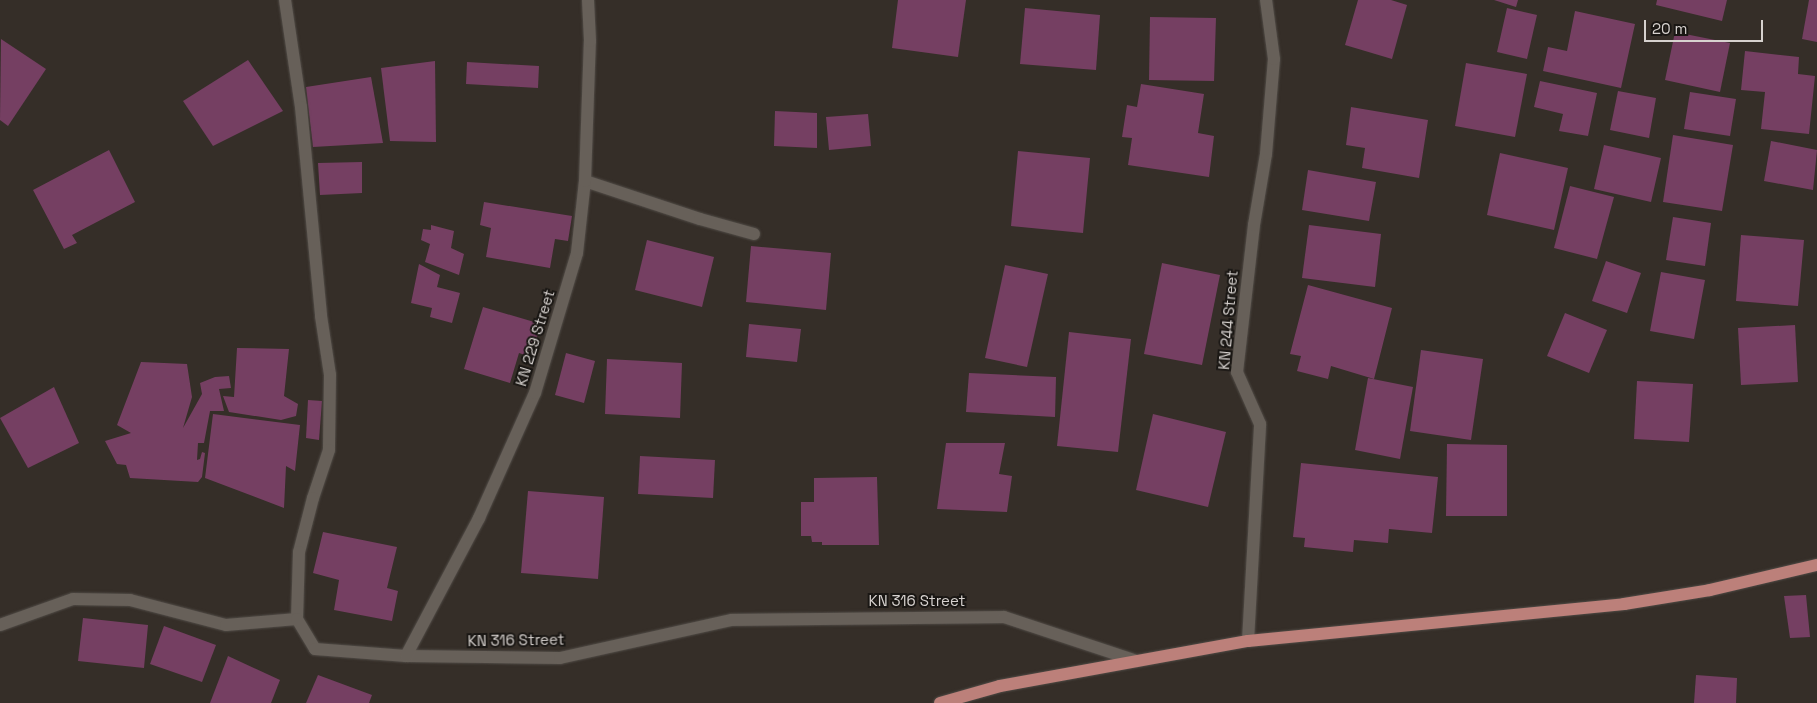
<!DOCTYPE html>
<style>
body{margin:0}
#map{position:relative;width:1817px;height:703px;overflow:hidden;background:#352e28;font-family:"Space Grotesk",sans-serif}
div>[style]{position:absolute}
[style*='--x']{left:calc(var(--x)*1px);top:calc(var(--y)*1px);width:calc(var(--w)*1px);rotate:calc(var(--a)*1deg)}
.building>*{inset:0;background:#753f62}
.roads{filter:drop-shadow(0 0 1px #504b46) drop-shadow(0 0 1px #504b46)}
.minor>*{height:12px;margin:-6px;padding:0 6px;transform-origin:6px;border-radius:6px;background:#676059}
.major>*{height:12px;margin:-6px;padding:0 6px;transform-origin:6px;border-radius:6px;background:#bc807a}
span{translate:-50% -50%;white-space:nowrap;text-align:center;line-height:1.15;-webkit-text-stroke:4px #1a1714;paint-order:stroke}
.street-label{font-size:15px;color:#d7d2cf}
.scale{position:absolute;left:1644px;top:20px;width:119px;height:22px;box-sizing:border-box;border:2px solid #d7d2cf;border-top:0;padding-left:6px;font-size:15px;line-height:18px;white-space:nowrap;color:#d7d2cf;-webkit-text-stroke:4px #1a1714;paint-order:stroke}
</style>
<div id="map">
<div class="building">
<i style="clip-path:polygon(898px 0,966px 0,958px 57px,892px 48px)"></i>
<i style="clip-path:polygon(1358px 0,1391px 0,1407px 5px,1392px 59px,1345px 45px)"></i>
<i style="clip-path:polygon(1494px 0,1518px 0,1516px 7px)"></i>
<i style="clip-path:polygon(1657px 0,1727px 0,1722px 21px,1656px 5px)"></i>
<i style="clip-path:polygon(1809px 0,1817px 0,1817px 42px,1802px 39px)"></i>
<i style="clip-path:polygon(1025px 8px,1100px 15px,1096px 70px,1020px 64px)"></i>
<i style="clip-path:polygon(1507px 8px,1537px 15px,1527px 59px,1497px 52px)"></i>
<i style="clip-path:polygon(1575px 11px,1635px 24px,1621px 88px,1543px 71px,1548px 47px,1567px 51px)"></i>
<i style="clip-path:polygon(1150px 17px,1216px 18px,1214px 81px,1149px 80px)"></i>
<i style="clip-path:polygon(1675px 32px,1730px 43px,1720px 92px,1665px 80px)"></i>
<i style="clip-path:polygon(1px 39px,46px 69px,8px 126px,0 120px)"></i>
<i style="clip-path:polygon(1745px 51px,1799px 57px,1798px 74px,1815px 76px,1809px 134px,1761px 129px,1765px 92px,1741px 90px)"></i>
<i style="clip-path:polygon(248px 60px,283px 111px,213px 146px,183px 101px)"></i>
<i style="clip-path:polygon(435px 61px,436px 142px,390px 141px,381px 68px)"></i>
<i style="clip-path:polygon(467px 62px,539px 66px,538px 88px,466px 84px)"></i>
<i style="clip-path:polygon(1466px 63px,1527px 74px,1515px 137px,1455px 126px)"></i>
<i style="clip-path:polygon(371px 77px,383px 143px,313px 147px,306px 87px)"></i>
<i style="clip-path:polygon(1540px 81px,1597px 93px,1588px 136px,1559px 131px,1563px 114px,1534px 107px)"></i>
<i style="clip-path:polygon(1141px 84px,1204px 94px,1198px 133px,1214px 136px,1209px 177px,1128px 165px,1132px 138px,1122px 137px,1127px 105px,1137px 107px)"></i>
<i style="clip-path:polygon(1618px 91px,1656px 98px,1649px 138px,1610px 130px)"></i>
<i style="clip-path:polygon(1690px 92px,1736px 99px,1730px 136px,1684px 129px)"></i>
<i style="clip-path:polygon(1351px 107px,1428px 120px,1419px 178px,1362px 168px,1365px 148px,1346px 145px)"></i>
<i style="clip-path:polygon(775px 111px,817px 113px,817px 148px,774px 146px)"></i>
<i style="clip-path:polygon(868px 114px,871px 146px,829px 150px,826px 117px)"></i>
<i style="clip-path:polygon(1673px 135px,1733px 145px,1722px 211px,1663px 202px)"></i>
<i style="clip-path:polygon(1771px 141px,1817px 150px,1813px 190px,1764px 181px)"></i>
<i style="clip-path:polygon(1604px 145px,1661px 158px,1651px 202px,1594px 189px)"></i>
<i style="clip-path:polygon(109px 150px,135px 202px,72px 235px,77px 243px,64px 249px,33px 190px)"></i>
<i style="clip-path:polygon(1018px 151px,1090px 158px,1083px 233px,1011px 226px)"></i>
<i style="clip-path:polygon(1500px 153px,1568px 168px,1554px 230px,1487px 215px)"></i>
<i style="clip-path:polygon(362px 162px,362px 193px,320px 195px,318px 163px)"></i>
<i style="clip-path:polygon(1308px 170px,1376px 182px,1369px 221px,1302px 210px)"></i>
<i style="clip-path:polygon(1570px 186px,1614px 197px,1597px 259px,1554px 248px)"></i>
<i style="clip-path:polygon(484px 202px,572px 216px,568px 241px,555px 239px,550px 268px,486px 257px,491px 228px,480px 225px)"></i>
<i style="clip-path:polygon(1673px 217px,1711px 223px,1705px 266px,1666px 260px)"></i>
<i style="clip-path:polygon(431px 225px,454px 231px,451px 248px,464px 254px,459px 275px,425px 262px,430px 244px,421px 240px,423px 229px,431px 230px)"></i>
<i style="clip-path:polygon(1309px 225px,1381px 234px,1375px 287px,1302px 278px)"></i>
<i style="clip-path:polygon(1741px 235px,1804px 240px,1798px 306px,1736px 301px)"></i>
<i style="clip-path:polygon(647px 240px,714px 257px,702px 307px,635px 290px)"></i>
<i style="clip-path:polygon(751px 246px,831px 253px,826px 310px,746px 302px)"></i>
<i style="clip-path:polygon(1606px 261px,1641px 273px,1627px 313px,1592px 301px)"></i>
<i style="clip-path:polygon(1162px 263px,1220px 275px,1202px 365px,1144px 354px)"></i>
<i style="clip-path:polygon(419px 264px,440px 275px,437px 287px,460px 293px,452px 323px,430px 317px,432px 308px,411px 303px)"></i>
<i style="clip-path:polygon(1005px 265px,1048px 274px,1027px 367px,985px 358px)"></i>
<i style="clip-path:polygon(1661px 272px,1705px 280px,1694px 339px,1650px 331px)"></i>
<i style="clip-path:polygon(1308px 285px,1392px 308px,1374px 379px,1331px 366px,1328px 379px,1297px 371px,1301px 356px,1290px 354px)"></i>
<i style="clip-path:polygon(483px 307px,541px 324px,531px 357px,519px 353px,510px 383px,464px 369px)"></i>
<i style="clip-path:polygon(1565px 313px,1607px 330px,1589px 373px,1547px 356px)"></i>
<i style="clip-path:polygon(749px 324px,801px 329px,797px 362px,746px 357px)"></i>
<i style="clip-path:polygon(1795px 325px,1798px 382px,1741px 385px,1738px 328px)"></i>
<i style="clip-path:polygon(1069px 332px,1131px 339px,1118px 452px,1057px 446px)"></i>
<i style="clip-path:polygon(237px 348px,289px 349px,284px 396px,298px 404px,296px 416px,281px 420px,229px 412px,223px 396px,234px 397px)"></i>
<i style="clip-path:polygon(1421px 350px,1483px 359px,1471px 440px,1410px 431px)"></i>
<i style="clip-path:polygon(566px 353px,595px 361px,584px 403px,555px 395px)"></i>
<i style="clip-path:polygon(607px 359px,682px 363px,680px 418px,605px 414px)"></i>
<i style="clip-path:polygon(141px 362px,187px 364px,192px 397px,183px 428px,202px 394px,200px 383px,215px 377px,229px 376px,231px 388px,219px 389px,224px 411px,210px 411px,204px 443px,198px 443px,197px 460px,200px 459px,202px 452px,205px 453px,202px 477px,198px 482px,130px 478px,126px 465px,117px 464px,105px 441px,131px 433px,117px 425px)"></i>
<i style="clip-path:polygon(969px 373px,1056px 377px,1055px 417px,966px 412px)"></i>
<i style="clip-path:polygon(1368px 378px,1413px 387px,1400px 459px,1355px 450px)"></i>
<i style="clip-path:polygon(1637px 381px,1693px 384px,1689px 442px,1634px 439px)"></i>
<i style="clip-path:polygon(54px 387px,79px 443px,28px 468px,0 418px)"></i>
<i style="clip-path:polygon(308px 400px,322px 401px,319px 440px,306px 438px)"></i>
<i style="clip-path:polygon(213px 414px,300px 425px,295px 471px,286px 466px,284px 508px,205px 478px)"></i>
<i style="clip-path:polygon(1153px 414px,1226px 432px,1208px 507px,1136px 490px)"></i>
<i style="clip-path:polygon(946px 443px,1005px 443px,999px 474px,1012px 476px,1007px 512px,937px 509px)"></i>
<i style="clip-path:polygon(1447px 444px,1507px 445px,1507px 516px,1446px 516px)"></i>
<i style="clip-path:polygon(640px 456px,715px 460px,713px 498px,638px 494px)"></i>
<i style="clip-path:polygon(1301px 463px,1438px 477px,1432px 533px,1389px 529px,1388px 543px,1354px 540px,1353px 552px,1304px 547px,1305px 538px,1293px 537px)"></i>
<i style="clip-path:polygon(877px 477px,879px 545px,822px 545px,822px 542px,812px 542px,811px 536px,801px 536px,801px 502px,814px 502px,814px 478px)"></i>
<i style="clip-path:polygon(528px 491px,604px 497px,598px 579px,521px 573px)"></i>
<i style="clip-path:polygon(323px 532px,397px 547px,387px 588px,398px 591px,392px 621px,334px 610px,339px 580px,313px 573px)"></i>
<i style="clip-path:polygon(1806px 595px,1810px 637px,1790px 638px,1784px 596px)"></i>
<i style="clip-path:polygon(83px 618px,148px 625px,144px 668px,78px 661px)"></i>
<i style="clip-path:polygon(164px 626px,216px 645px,202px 682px,150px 664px)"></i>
<i style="clip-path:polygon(228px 656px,280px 680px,271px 703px,210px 703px)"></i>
<i style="clip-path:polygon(318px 675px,372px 695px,369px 703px,306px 703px)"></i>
<i style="clip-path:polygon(1696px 675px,1737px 678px,1736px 703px,1694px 703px)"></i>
</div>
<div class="roads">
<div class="minor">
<i style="--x:285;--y:0;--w:108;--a:81.5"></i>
<i style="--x:301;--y:107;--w:210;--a:84.5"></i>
<i style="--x:321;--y:316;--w:60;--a:81.3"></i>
<i style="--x:330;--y:375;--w:75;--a:90.8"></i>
<i style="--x:329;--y:450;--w:51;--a:108.4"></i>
<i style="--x:313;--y:498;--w:56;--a:104.5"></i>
<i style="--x:299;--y:552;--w:67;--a:91.7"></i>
<i style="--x:585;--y:181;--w:121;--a:18.3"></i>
<i style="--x:700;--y:219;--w:56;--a:15.5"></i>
<i style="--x:0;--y:625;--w:77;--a:-19.6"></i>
<i style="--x:73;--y:599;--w:57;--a:1"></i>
<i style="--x:130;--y:600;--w:99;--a:14.6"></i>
<i style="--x:226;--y:625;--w:71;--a:-4.8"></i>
<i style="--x:297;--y:619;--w:35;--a:59"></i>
<i style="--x:315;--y:649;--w:91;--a:4.4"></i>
<i style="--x:406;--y:656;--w:154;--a:0.7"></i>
<i style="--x:560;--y:658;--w:176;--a:-12.5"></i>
<i style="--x:732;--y:620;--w:272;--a:-0.6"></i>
<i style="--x:1004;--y:617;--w:140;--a:18.3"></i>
<i style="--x:1248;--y:641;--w:217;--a:-86.8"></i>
<i style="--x:1260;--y:424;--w:57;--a:-113.9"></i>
<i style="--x:1237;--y:372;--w:148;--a:-83.4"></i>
<i style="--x:1254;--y:225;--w:72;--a:-80.4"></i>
<i style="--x:1266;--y:154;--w:95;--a:-85.2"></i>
<i style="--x:1274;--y:59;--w:60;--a:-97.7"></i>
<i style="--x:406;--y:656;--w:156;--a:-62.1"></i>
<i style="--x:479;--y:518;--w:137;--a:-65.9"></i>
<i style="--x:535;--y:393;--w:146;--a:-73.3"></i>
<i style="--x:577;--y:253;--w:72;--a:-83.7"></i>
<i style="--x:585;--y:181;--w:140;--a:-88"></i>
<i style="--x:590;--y:41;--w:41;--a:-92.8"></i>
</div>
<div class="major">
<i style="--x:940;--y:703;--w:62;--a:-15.8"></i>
<i style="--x:1000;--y:686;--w:252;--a:-10.3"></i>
<i style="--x:1248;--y:641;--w:378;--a:-5.6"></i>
<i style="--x:1624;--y:604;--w:87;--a:-9.2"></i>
<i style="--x:1710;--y:590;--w:110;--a:-13.2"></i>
</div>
</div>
<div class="street-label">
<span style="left:1228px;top:320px;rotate:-85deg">KN 244 Street</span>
<span style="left:535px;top:338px;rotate:-73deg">KN 229 Street</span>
<span style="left:917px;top:601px">KN 316 Street</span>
<span style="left:516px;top:640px;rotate:-1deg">KN 316 Street</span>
</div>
<div class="scale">20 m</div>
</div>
